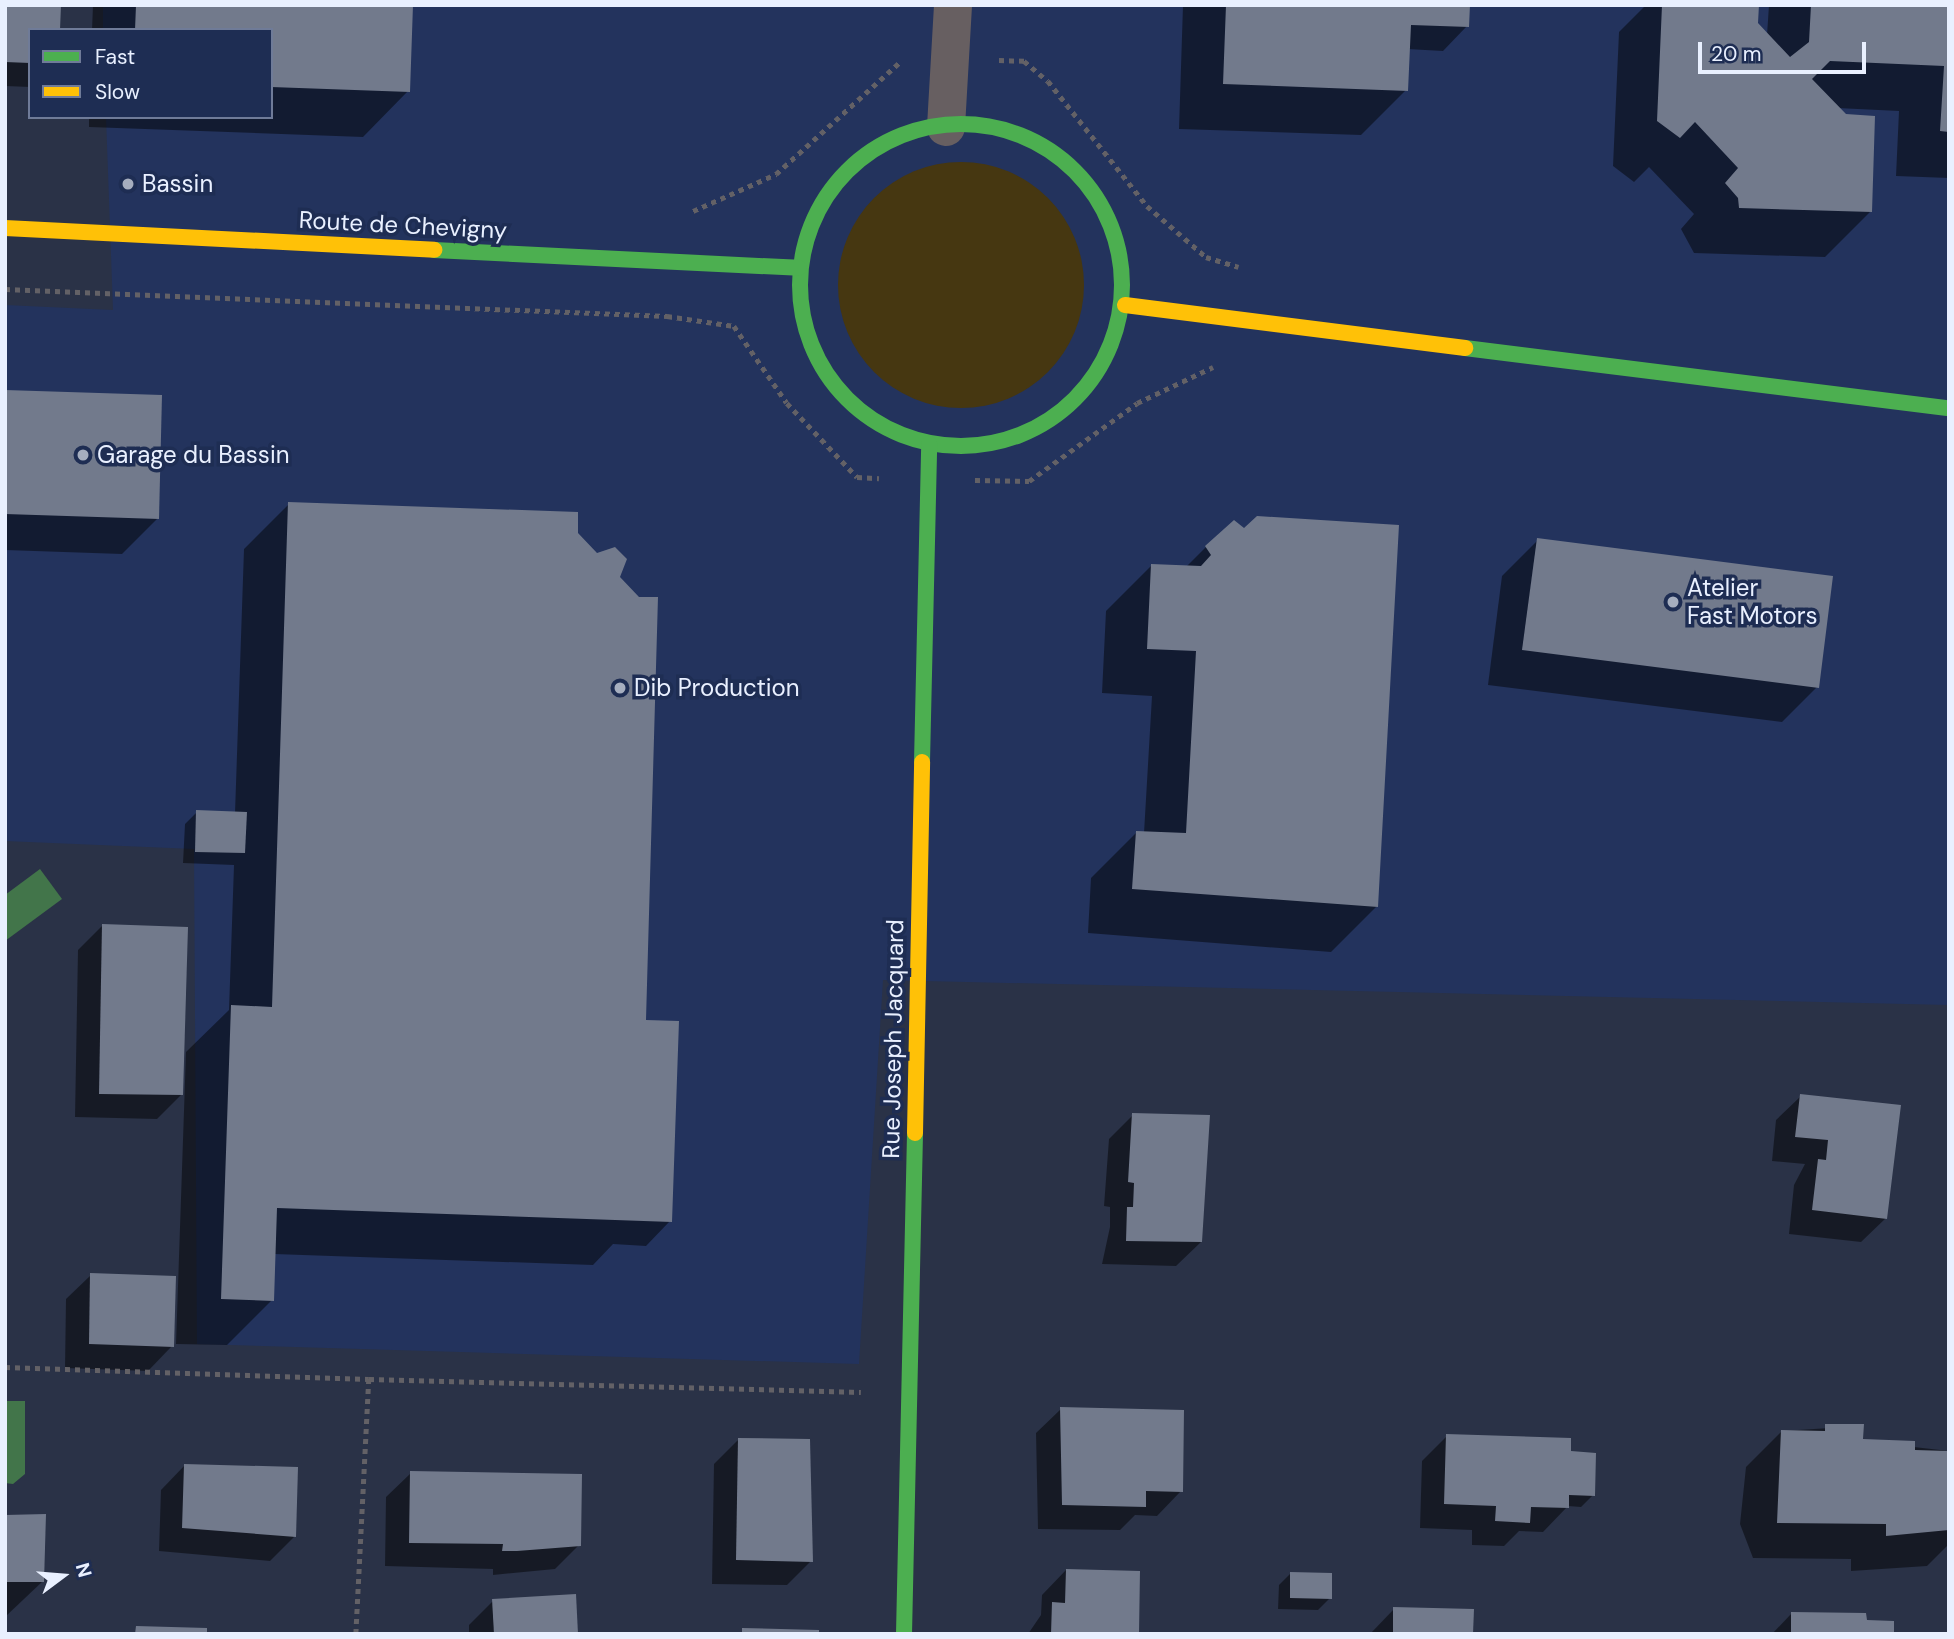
<!DOCTYPE html>
<style>
body{margin:0}
#map{position:relative;width:1954px;height:1639px;overflow:hidden;background:#2a3247;font-family:"DM Sans",sans-serif}
div>[style]{position:absolute}
[style*='--x']{left:calc(var(--x)*1px);top:calc(var(--y)*1px);width:calc(var(--w)*1px);rotate:calc(var(--a)*1deg)}
.built>*{inset:0;background:#23335d}
.green>*{inset:0;background:#463711}
.round{border-radius:50%}
.water>*{inset:0;background:#42754a}
.shadow>*{inset:0;background:#0007}
.building>*{inset:0;background:#727a8c}
.path>*{height:4.5px;margin-top:-2.25px;transform-origin:0;background:repeating-linear-gradient(90deg,#636166 0 5px,transparent 0 10px)}
.street>*{height:38px;margin:-19px;padding:0 19px;transform-origin:19px;border-radius:19px;background:#675f61}
.fast>*{height:16px;margin:-8px;padding:0 8px;transform-origin:8px;border-radius:8px;background:#4caf50}
.fast>.ring{margin:-8px;padding:0;box-sizing:content-box;background:none;border:16px solid #4caf50;border-radius:50%}
.slow>*{height:16px;margin:-8px;padding:0 8px;transform-origin:8px;border-radius:8px;background:#ffc107}
.dots>*{width:19px;height:19px;translate:-50% -50%;box-sizing:border-box;border:4px solid #1e2d53;border-radius:50%}
span{translate:-50% -50%;white-space:nowrap;text-align:center;line-height:1.15;-webkit-text-stroke:7px #1e2d53;paint-order:stroke}
.poi-label{font-size:24px;color:#e9f0ff}
.left{translate:0 -50%;text-align:left}
.street-label{font-size:24px;color:#e9f0ff}
.frame{position:absolute;inset:0;border:7px solid #e9f0ff;pointer-events:none}
.legend{position:absolute;left:28px;top:28px;width:245px;height:91px;box-sizing:border-box;background:#1e2d53;border:2px solid #6f7b98;margin:0;padding:9px 12px;list-style:none;font-size:21px;color:#e9f0ff}
.legend li{display:flex;align-items:center;gap:14px;height:35px}
.legend b{width:35px;border:2px solid #6f7b98}
.north{position:absolute;left:28px;top:1541px;width:70px;height:70px;-webkit-text-stroke:5px #1e2d53;paint-order:stroke;rotate:74deg;font-size:19px;font-weight:700;line-height:28px;text-align:center;color:#e9f0ff}
.north::after{content:'';display:block;margin:auto;width:24px;height:32px;background:#e9f0ff;clip-path:polygon(50% 0,100% 100%,50% 72%,0 100%)}
.scale{position:absolute;left:1698px;top:42px;width:168px;height:32px;box-sizing:border-box;border:4px solid #e9f0ff;border-top:0;padding-left:9px;font-size:21px;line-height:24px;white-space:nowrap;color:#e9f0ff;-webkit-text-stroke:5px #1e2d53;paint-order:stroke}
</style>
<div id="map">
<div class="built">
<i style="clip-path:polygon(103px 5px,1949px 5px,1949px 1005px,883px 980px,859px 1364px,197px 1344px,194px 849px,5px 841px,5px 305px,113px 310px,106px 117px,271px 117px,271px 30px,103px 30px)"></i>
</div>
<div class="green">
<i class="round" style="left:838px;top:162px;width:246px;height:246px"></i>
</div>
<div class="water">
<i style="clip-path:polygon(40px 869px,62px 899px,5px 941px,5px 895px)"></i>
<i style="clip-path:polygon(5px 1401px,25px 1401px,25px 1474px,13px 1484px,5px 1483px)"></i>
</div>
<div class="shadow">
<i style="clip-path:polygon(5px 5px,30px 30px,30px 87px,5px 86px)"></i>
<i style="clip-path:polygon(93px 5px,412px 5px,408px 91px,363px 137px,89px 127px,89px 117px,271px 117px,271px 30px,92px 30px)"></i>
<i style="clip-path:polygon(1183px 5px,1468px 5px,1467px 26px,1443px 51px,1407px 49px,1406px 90px,1361px 135px,1179px 129px)"></i>
<i style="clip-path:polygon(1646px 5px,1757px 5px,1756px 23px,1767px 35px,1769px 5px,1949px 5px,1949px 178px,1896px 176px,1899px 111px,1837px 108px,1870px 212px,1825px 257px,1694px 253px,1681px 229px,1694px 214px,1649px 167px,1634px 182px,1613px 166px,1619px 32px)"></i>
<i style="clip-path:polygon(5px 392px,158px 518px,122px 554px,5px 550px)"></i>
<i style="clip-path:polygon(289px 504px,577px 534px,618px 578px,644px 1025px,670px 1221px,646px 1246px,613px 1244px,593px 1265px,274px 1254px,272px 1300px,227px 1345px,176px 1344px,186px 1052px,229px 1010px,234px 865px,183px 863px,185px 824px,197px 812px,235px 813px,244px 549px)"></i>
<i style="clip-path:polygon(1244px 530px,1377px 906px,1331px 952px,1088px 933px,1091px 878px,1137px 832px,1144px 833px,1152px 696px,1102px 693px,1106px 611px,1151px 566px,1186px 567px,1206px 547px)"></i>
<i style="clip-path:polygon(1538px 540px,1817px 687px,1782px 722px,1488px 685px,1502px 576px)"></i>
<i style="clip-path:polygon(102px 926px,181px 1095px,157px 1119px,75px 1117px,78px 950px)"></i>
<i style="clip-path:polygon(1801px 1096px,1886px 1218px,1861px 1242px,1789px 1234px,1794px 1185px,1805px 1164px,1772px 1161px,1776px 1120px)"></i>
<i style="clip-path:polygon(1133px 1115px,1201px 1242px,1176px 1266px,1102px 1264px,1110px 1227px,1110px 1207px,1104px 1206px,1109px 1139px)"></i>
<i style="clip-path:polygon(91px 1275px,172px 1346px,148px 1371px,65px 1368px,66px 1299px)"></i>
<i style="clip-path:polygon(1061px 1409px,1181px 1491px,1157px 1516px,1135px 1515px,1120px 1530px,1038px 1529px,1036px 1433px)"></i>
<i style="clip-path:polygon(1862px 1426px,1861px 1441px,1949px 1451px,1949px 1544px,1927px 1566px,1851px 1571px,1851px 1559px,1753px 1558px,1740px 1524px,1746px 1467px,1782px 1431px)"></i>
<i style="clip-path:polygon(1447px 1436px,1569px 1456px,1593px 1495px,1581px 1507px,1568px 1506px,1543px 1532px,1519px 1531px,1504px 1546px,1472px 1545px,1472px 1530px,1420px 1528px,1422px 1461px)"></i>
<i style="clip-path:polygon(738px 1440px,811px 1561px,787px 1585px,712px 1584px,714px 1464px)"></i>
<i style="clip-path:polygon(185px 1465px,294px 1537px,270px 1561px,159px 1551px,161px 1490px)"></i>
<i style="clip-path:polygon(411px 1473px,579px 1545px,555px 1569px,493px 1575px,493px 1569px,385px 1566px,386px 1497px)"></i>
<i style="clip-path:polygon(5px 1517px,43px 1581px,5px 1617px)"></i>
<i style="clip-path:polygon(1066px 1570px,1137px 1634px,1028px 1634px,1041px 1615px,1042px 1595px)"></i>
<i style="clip-path:polygon(1291px 1573px,1330px 1598px,1318px 1610px,1278px 1609px,1279px 1585px)"></i>
<i style="clip-path:polygon(493px 1601px,577px 1634px,469px 1634px,469px 1625px)"></i>
<i style="clip-path:polygon(1394px 1609px,1470px 1634px,1370px 1634px)"></i>
<i style="clip-path:polygon(1792px 1613px,1864px 1625px,1892px 1634px,1772px 1634px)"></i>
</div>
<div class="building">
<i style="clip-path:polygon(5px 5px,61px 5px,60px 30px,30px 30px,30px 63px,5px 62px)"></i>
<i style="clip-path:polygon(136px 5px,413px 5px,410px 92px,271px 87px,271px 30px,135px 30px)"></i>
<i style="clip-path:polygon(1226px 5px,1470px 5px,1469px 27px,1411px 25px,1408px 91px,1223px 84px)"></i>
<i style="clip-path:polygon(1662px 5px,1759px 5px,1758px 23px,1790px 57px,1809px 42px,1811px 5px,1949px 5px,1949px 132px,1940px 131px,1944px 66px,1830px 61px,1812px 79px,1846px 114px,1875px 116px,1872px 212px,1739px 208px,1738px 198px,1725px 183px,1738px 168px,1695px 122px,1680px 138px,1657px 121px)"></i>
<i style="clip-path:polygon(5px 390px,162px 395px,159px 519px,5px 514px)"></i>
<i style="clip-path:polygon(288px 502px,578px 512px,578px 533px,597px 553px,615px 547px,627px 559px,620px 577px,639px 597px,658px 597px,646px 1020px,679px 1021px,672px 1222px,277px 1208px,274px 1301px,221px 1299px,231px 1005px,272px 1007px)"></i>
<i style="clip-path:polygon(1257px 516px,1399px 525px,1378px 907px,1132px 889px,1136px 831px,1186px 833px,1196px 651px,1147px 649px,1151px 564px,1201px 566px,1211px 555px,1205px 546px,1234px 520px,1244px 528px)"></i>
<i style="clip-path:polygon(1537px 538px,1833px 576px,1819px 688px,1522px 650px)"></i>
<i style="clip-path:polygon(196px 810px,247px 812px,245px 853px,195px 852px)"></i>
<i style="clip-path:polygon(102px 924px,188px 927px,183px 1095px,99px 1094px)"></i>
<i style="clip-path:polygon(1800px 1094px,1901px 1105px,1887px 1219px,1812px 1210px,1818px 1159px,1826px 1160px,1828px 1140px,1795px 1137px)"></i>
<i style="clip-path:polygon(1132px 1113px,1210px 1115px,1202px 1242px,1126px 1241px,1127px 1207px,1133px 1207px,1134px 1183px,1128px 1182px)"></i>
<i style="clip-path:polygon(90px 1273px,176px 1276px,174px 1347px,89px 1344px)"></i>
<i style="clip-path:polygon(1060px 1407px,1184px 1410px,1183px 1492px,1146px 1491px,1146px 1507px,1062px 1505px)"></i>
<i style="clip-path:polygon(1825px 1424px,1864px 1424px,1863px 1439px,1915px 1441px,1915px 1450px,1949px 1451px,1949px 1530px,1886px 1536px,1886px 1524px,1777px 1523px,1781px 1430px,1825px 1431px)"></i>
<i style="clip-path:polygon(1446px 1434px,1571px 1438px,1571px 1451px,1596px 1453px,1595px 1496px,1569px 1495px,1569px 1508px,1531px 1507px,1530px 1523px,1495px 1521px,1496px 1506px,1444px 1504px)"></i>
<i style="clip-path:polygon(738px 1438px,810px 1439px,813px 1562px,736px 1560px)"></i>
<i style="clip-path:polygon(184px 1464px,298px 1467px,296px 1537px,182px 1528px)"></i>
<i style="clip-path:polygon(410px 1471px,582px 1474px,581px 1546px,517px 1551px,502px 1551px,503px 1544px,409px 1543px)"></i>
<i style="clip-path:polygon(46px 1514px,44px 1582px,5px 1582px,5px 1515px)"></i>
<i style="clip-path:polygon(1066px 1569px,1140px 1571px,1139px 1634px,1051px 1634px,1052px 1602px,1065px 1603px)"></i>
<i style="clip-path:polygon(1290px 1572px,1332px 1573px,1332px 1599px,1290px 1598px)"></i>
<i style="clip-path:polygon(576px 1594px,578px 1634px,494px 1634px,492px 1599px)"></i>
<i style="clip-path:polygon(1393px 1607px,1474px 1609px,1473px 1634px,1393px 1634px)"></i>
<i style="clip-path:polygon(1791px 1612px,1866px 1613px,1867px 1620px,1894px 1621px,1894px 1634px,1791px 1634px)"></i>
<i style="clip-path:polygon(136px 1626px,207px 1628px,207px 1634px,135px 1634px)"></i>
<i style="clip-path:polygon(742px 1628px,819px 1630px,819px 1634px,742px 1634px)"></i>
</div>
<div class="path">
<i style="--x:999;--y:60;--w:25;--a:2"></i>
<i style="--x:1024;--y:61;--w:31;--a:40"></i>
<i style="--x:1048;--y:81;--w:159;--a:51.6"></i>
<i style="--x:1147;--y:206;--w:78;--a:40.8"></i>
<i style="--x:1206;--y:257;--w:34;--a:17"></i>
<i style="--x:693;--y:211;--w:91;--a:-24"></i>
<i style="--x:776;--y:174;--w:166;--a:-42.1"></i>
<i style="--x:5;--y:289;--w:663;--a:2.34"></i>
<i style="--x:667;--y:316;--w:68;--a:8.5"></i>
<i style="--x:734;--y:326;--w:93;--a:55.5"></i>
<i style="--x:787;--y:403;--w:102;--a:46.6"></i>
<i style="--x:857;--y:477;--w:22;--a:3"></i>
<i style="--x:975;--y:480;--w:54;--a:1.1"></i>
<i style="--x:1029;--y:481;--w:133;--a:-35.8"></i>
<i style="--x:1137;--y:403;--w:84;--a:-25.3"></i>
<i style="--x:5;--y:1367;--w:364;--a:1.9"></i>
<i style="--x:369;--y:1379;--w:255;--a:92.9"></i>
<i style="--x:369;--y:1379;--w:492;--a:1.5"></i>
</div>
<div class="street">
<i style="--x:946;--y:127;--w:122;--a:-86.7"></i>
</div>
<div class="fast">
<i class="ring" style="left:800px;top:124px;width:306px;height:306px"></i>
<i style="--x:434;--y:250;--w:365;--a:2.8"></i>
<i style="--x:1465;--y:348;--w:488;--a:7.1"></i>
<i style="--x:922;--y:762;--w:318;--a:-88.7"></i>
<i style="--x:904;--y:1634;--w:501;--a:-88.74"></i>
</div>
<div class="slow">
<i style="--x:5;--y:228;--w:430;--a:2.9"></i>
<i style="--x:1125;--y:305;--w:343;--a:7.2"></i>
<i style="--x:915;--y:1133;--w:371;--a:-88.9"></i>
</div>
<div class="dots">
<i style="left:128px;top:184px;background:#a6aebf"></i>
<i style="left:83px;top:455px;background:#a6aebf"></i>
<i style="left:1673px;top:602px;background:#a6aebf"></i>
<i style="left:620px;top:688px;background:#a6aebf"></i>
</div>
<div class="poi-label">
<span class="left" style="left:142px;top:184px">Bassin</span>
<span class="left" style="left:97px;top:455px">Garage du Bassin</span>
<span class="left" style="left:1687px;top:602px">Atelier<br>Fast Motors</span>
<span class="left" style="left:634px;top:688px">Dib Production</span>
</div>
<div class="street-label">
<span style="left:403px;top:225px;rotate:3deg">Route de Chevigny</span>
<span style="left:893px;top:1039px;rotate:-89deg">Rue Joseph Jacquard</span>
</div>
<div class="frame"></div>
<ul class="legend">
<li><b style="height:9px;background:#4caf50"></b>Fast</li>
<li><b style="height:9px;background:#ffc107"></b>Slow</li>
</ul>
<div class="north">N</div>
<div class="scale">20 m</div>
</div>
